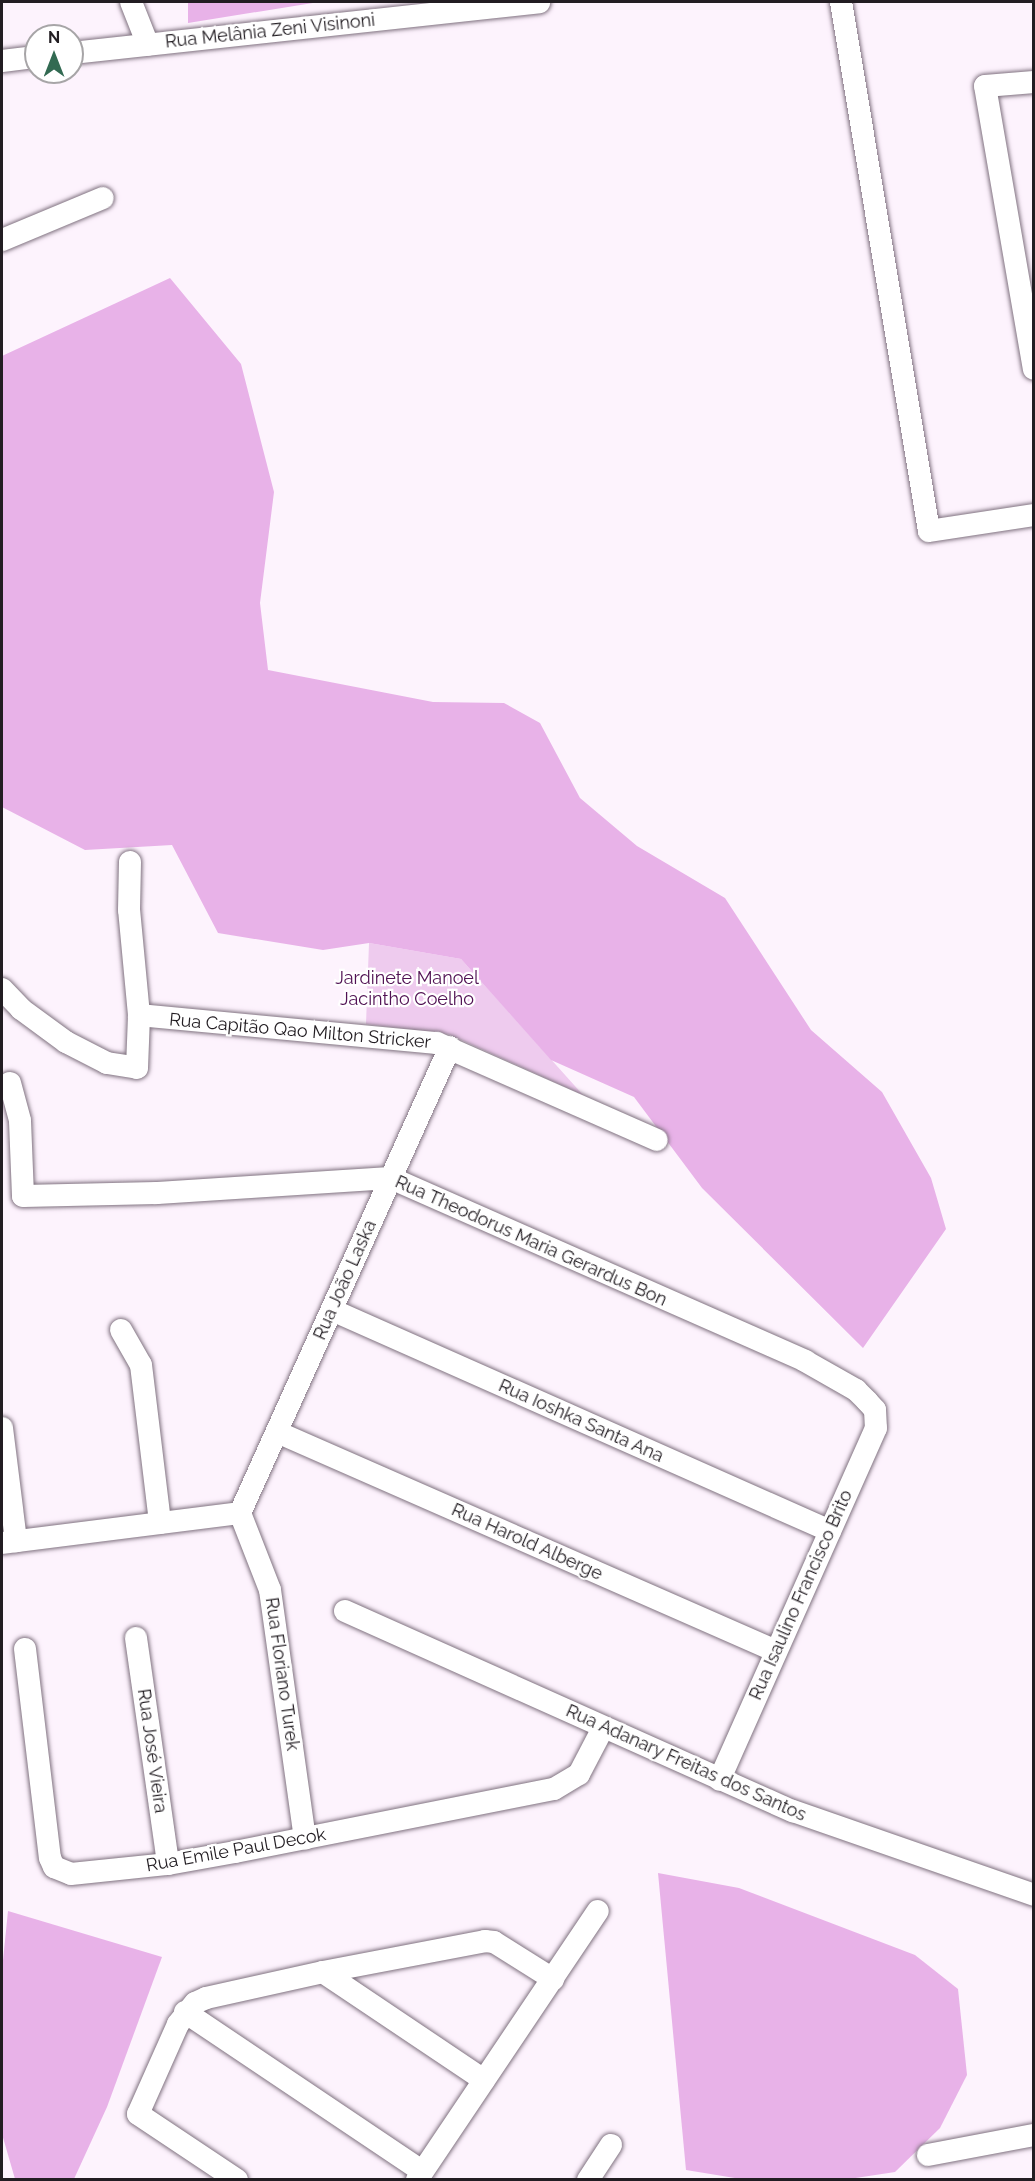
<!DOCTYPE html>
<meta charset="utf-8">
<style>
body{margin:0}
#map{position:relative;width:1035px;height:2181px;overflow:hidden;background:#fdf3fd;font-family:Raleway,sans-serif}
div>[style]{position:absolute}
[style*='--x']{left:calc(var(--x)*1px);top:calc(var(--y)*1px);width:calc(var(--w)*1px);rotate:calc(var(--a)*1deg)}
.green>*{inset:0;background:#eecbee}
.forest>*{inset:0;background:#e8b2e8}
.roads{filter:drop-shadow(0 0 2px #807280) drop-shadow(0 0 2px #807280)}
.minor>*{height:22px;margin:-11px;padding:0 11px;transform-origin:11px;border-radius:11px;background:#fff}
span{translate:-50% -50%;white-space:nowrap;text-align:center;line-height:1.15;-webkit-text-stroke:4.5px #fff;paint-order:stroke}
.street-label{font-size:18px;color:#221d22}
.park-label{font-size:18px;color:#501153}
.frame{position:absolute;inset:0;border:3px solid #221d22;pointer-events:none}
.north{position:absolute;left:24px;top:24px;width:60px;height:60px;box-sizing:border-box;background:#fff;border:2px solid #a7a5a7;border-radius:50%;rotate:0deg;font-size:16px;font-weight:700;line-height:24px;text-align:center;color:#221d22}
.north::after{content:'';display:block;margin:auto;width:21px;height:27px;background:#326a52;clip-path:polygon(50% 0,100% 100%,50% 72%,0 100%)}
</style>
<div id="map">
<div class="green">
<i style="clip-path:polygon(369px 943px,461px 959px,583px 1095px,448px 1034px,366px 1024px)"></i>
</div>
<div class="forest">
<i style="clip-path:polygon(188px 2px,319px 2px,188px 23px)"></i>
<i style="clip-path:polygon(170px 278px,241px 364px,274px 492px,260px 603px,268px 670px,433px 702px,504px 703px,540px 723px,580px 798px,637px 846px,725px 898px,811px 1030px,882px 1092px,931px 1178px,946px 1229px,863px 1348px,702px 1188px,634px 1097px,551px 1060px,461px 959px,369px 943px,323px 950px,218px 933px,172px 845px,85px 850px,2px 807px,2px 356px)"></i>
<i style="clip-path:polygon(658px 1873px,739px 1888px,915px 1955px,958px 1989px,967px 2075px,940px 2128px,895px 2172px,849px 2179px,747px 2180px,686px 2170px)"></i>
<i style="clip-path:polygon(8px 1911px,162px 1957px,107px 2107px,74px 2179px,15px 2179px,2px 2134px,2px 1970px)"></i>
</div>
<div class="roads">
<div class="minor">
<i style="--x:131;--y:2;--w:46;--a:68.4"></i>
<i style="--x:841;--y:2;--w:536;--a:80.56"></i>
<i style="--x:929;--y:531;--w:106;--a:-8.7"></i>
<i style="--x:72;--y:53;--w:470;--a:-6.2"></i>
<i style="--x:2;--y:61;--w:34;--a:-7"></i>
<i style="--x:1034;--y:82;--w:49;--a:175.3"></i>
<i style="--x:985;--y:86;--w:287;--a:80.2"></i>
<i style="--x:2;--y:240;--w:109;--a:-22.6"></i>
<i style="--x:2;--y:989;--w:28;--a:46"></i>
<i style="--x:21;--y:1009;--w:56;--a:36.3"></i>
<i style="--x:66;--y:1042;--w:46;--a:27.1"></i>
<i style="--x:107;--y:1063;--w:30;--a:9"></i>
<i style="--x:137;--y:1068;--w:53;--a:-87.8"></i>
<i style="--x:139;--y:1015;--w:105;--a:-95.4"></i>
<i style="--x:129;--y:910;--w:48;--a:-88.8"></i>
<i style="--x:139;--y:1015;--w:299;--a:5.4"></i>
<i style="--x:437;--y:1043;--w:240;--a:23.8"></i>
<i style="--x:10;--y:1083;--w:39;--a:75"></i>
<i style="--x:20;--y:1121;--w:75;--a:87.7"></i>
<i style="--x:23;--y:1196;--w:134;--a:-1.3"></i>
<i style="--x:157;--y:1193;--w:234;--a:-3.7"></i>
<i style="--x:391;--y:1178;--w:453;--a:23.8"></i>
<i style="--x:805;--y:1361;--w:59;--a:29.6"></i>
<i style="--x:856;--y:1390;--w:16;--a:45"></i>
<i style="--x:867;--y:1401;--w:12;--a:48"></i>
<i style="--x:875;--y:1410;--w:18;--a:87"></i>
<i style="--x:876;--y:1428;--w:385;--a:114"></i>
<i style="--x:332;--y:1310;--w:545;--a:23.93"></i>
<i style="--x:121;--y:1330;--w:40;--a:60.3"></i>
<i style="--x:141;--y:1365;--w:159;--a:83.1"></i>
<i style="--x:2;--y:1428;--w:114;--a:82.9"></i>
<i style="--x:277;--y:1432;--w:545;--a:23.7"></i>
<i style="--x:240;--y:1513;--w:511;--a:-65.74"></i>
<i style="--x:240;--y:1513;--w:83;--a:68.7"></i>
<i style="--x:270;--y:1590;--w:251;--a:82"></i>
<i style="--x:2;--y:1543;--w:240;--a:-7.2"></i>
<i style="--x:345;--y:1611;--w:491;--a:24.1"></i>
<i style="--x:793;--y:1811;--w:255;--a:19.2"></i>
<i style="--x:136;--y:1638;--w:228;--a:81.9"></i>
<i style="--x:25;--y:1649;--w:210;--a:83.2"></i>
<i style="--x:50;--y:1858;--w:10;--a:66"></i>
<i style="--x:54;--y:1867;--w:18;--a:22"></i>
<i style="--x:71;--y:1874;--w:98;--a:-5.9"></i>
<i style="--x:168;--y:1864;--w:68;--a:-10.2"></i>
<i style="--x:235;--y:1852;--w:325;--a:-11.2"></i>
<i style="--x:554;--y:1789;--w:29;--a:-31"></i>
<i style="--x:579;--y:1774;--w:52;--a:-62.4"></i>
<i style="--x:323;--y:1972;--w:194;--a:33.9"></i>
<i style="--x:185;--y:2012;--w:285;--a:33.9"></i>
<i style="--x:928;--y:2155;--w:108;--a:-10.7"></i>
<i style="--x:237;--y:2180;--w:119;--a:-146.3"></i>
<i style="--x:138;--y:2114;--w:98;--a:-66"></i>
<i style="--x:178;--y:2024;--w:27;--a:-51"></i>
<i style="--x:195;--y:2003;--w:12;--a:-24"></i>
<i style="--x:206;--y:1998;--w:120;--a:-12.5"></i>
<i style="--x:323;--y:1972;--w:165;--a:-10.8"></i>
<i style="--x:485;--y:1941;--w:9;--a:6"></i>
<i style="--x:494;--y:1942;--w:70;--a:32.1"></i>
<i style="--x:417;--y:2180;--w:324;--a:-56.1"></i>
<i style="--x:588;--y:2180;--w:42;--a:-56.7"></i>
</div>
</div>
<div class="street-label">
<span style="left:270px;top:31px;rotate:-6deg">Rua Melânia Zeni Visinoni</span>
<span style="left:300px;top:1031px;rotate:5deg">Rua Capitão Qao Milton Stricker</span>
<span style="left:531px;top:1241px;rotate:24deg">Rua Theodorus Maria Gerardus Bon</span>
<span style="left:345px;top:1280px;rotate:-66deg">Rua João Laska</span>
<span style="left:581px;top:1421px;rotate:24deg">Rua Ioshka Santa Ana</span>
<span style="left:527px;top:1542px;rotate:24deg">Rua Harold Alberge</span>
<span style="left:801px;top:1595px;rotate:-66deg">Rua Isaulino Francisco Brito</span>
<span style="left:282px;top:1674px;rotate:82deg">Rua Floriano Turek</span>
<span style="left:152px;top:1751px;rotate:82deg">Rua José Vieira</span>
<span style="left:686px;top:1763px;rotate:24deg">Rua Adanary Freitas dos Santos</span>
<span style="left:236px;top:1850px;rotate:-10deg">Rua Emile Paul Decok</span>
</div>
<div class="park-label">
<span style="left:407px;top:989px">Jardinete Manoel<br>Jacintho Coelho</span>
</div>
<div class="frame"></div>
<div class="north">N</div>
</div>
